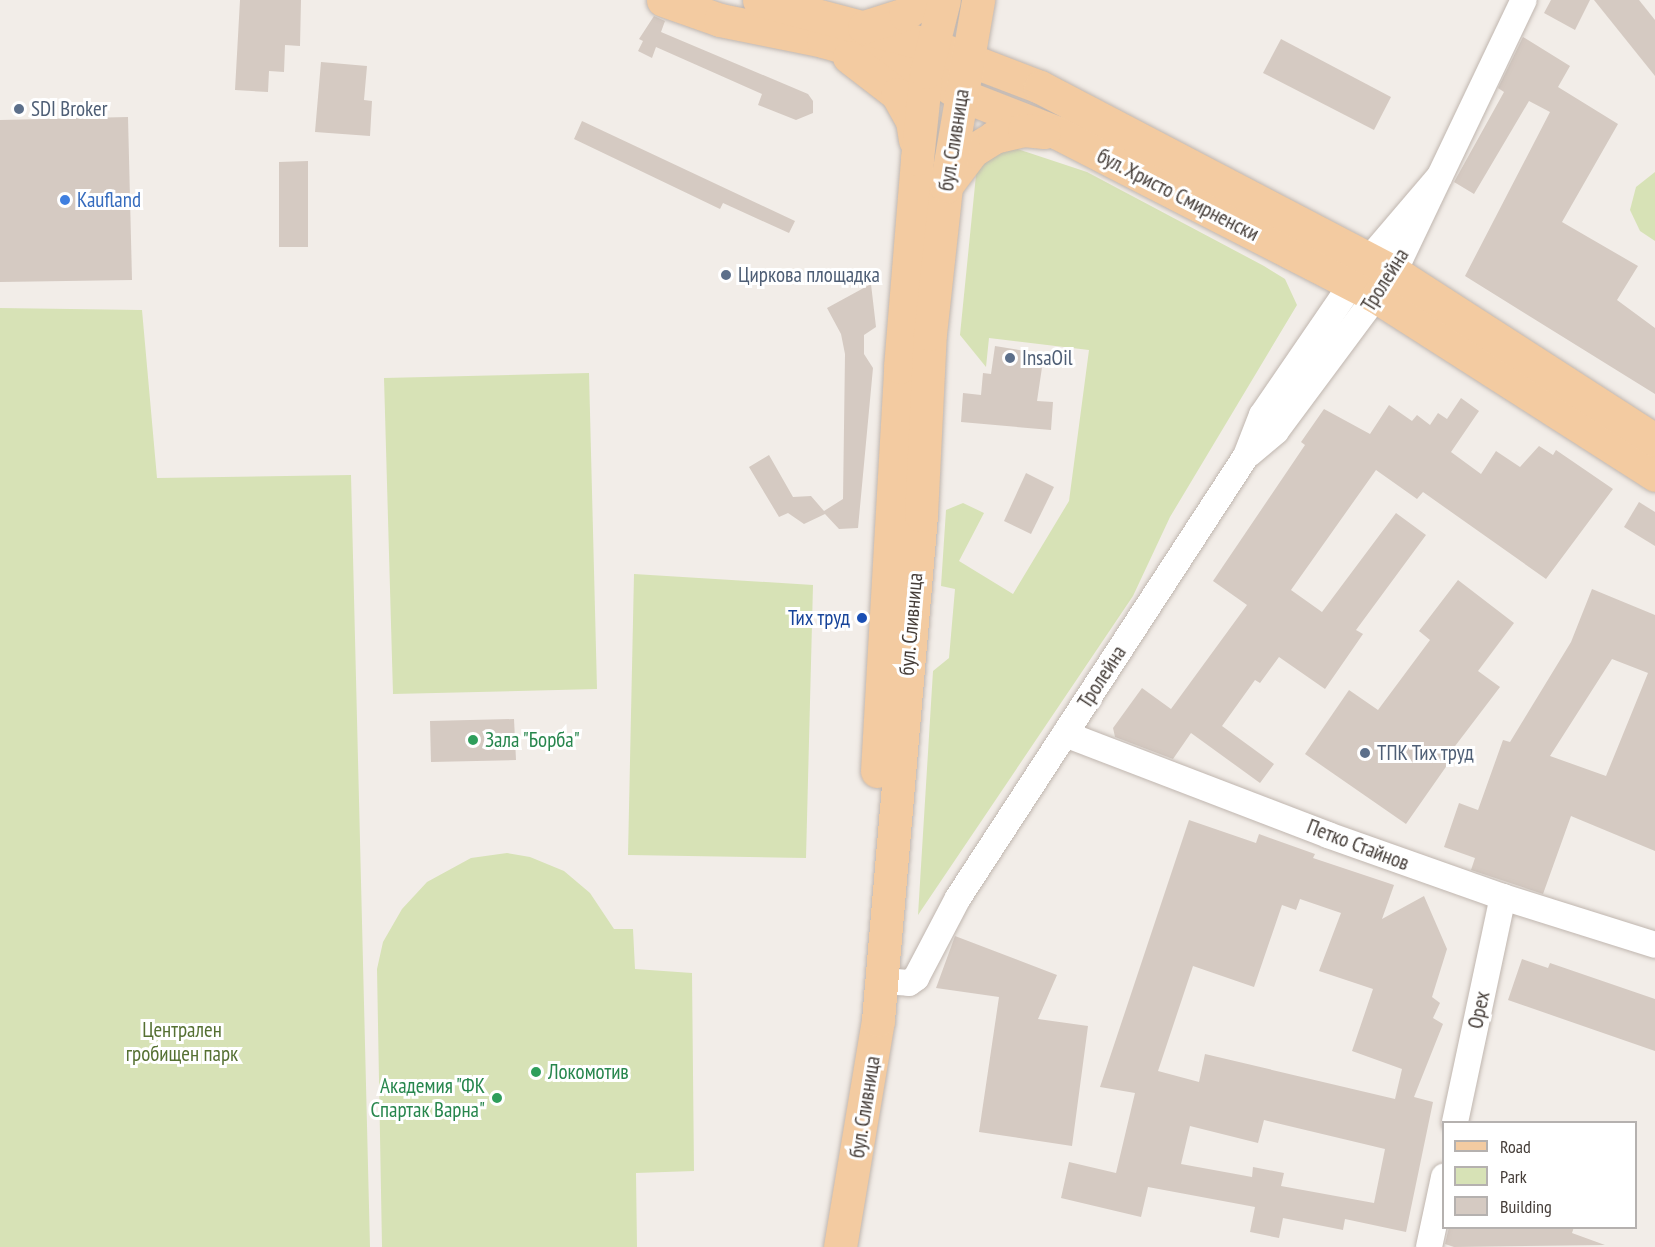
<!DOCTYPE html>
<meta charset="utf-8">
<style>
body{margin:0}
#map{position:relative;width:1655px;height:1247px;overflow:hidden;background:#f2ede8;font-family:"PT Sans Narrow",sans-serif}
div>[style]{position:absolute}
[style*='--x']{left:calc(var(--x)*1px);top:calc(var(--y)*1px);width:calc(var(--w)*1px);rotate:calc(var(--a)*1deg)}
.green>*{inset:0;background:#d7e2b6}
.building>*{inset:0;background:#d5cac2}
.roads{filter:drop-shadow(0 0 2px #c0b6af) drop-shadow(0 0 2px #c0b6af)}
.minor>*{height:26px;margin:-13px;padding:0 13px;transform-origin:13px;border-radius:13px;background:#fff}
.major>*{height:33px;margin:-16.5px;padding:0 16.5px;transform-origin:16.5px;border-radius:16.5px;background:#f3cba1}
.dots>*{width:16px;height:16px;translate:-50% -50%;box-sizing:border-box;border:3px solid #fff;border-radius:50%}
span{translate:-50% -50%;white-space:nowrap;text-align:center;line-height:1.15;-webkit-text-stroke:6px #fff;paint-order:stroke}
.service-label{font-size:21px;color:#4e5e75}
.left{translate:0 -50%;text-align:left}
.street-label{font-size:21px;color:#453d38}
.shop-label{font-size:21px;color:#366cbe}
.transit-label{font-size:21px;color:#164399}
.right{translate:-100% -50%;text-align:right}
.leisure-label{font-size:21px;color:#27864d}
.park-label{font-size:21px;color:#557032}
.legend{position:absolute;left:1442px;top:1121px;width:195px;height:108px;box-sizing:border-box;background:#fff;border:2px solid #b5b1af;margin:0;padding:8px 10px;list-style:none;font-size:18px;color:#453d38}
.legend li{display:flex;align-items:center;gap:12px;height:30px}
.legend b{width:30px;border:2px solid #b5b1af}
</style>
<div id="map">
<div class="green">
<i style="clip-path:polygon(1005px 145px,1087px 172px,1264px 266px,1285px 279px,1297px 305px,1170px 517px,1133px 596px,918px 915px,933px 671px,949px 658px,955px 589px,941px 586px,946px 510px,963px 503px,984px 513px,959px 561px,1013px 594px,1069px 501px,1089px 350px,989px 338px,986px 367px,960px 335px,977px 165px)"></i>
<i style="clip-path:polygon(1655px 172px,1655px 241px,1640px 231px,1630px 210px,1636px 187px)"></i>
<i style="clip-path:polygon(0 308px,142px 310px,157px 478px,351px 475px,370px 1247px,0 1247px)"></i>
<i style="clip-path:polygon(589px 373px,597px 689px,393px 694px,384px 378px)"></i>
<i style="clip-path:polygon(634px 574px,813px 585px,806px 858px,628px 855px)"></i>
<i style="clip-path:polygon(507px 853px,530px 857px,564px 871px,590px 893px,614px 929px,633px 929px,635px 969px,692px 973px,694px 1171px,636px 1173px,637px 1247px,382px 1247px,377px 969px,383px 942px,402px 909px,427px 882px,471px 858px)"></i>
</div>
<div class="building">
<i style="clip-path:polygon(240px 0,301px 0,300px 46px,285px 45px,284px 72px,269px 71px,268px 92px,235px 90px)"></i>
<i style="clip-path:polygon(1551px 0,1590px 0,1575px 30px,1544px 13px)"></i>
<i style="clip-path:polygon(1594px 0,1639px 0,1655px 20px,1655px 76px)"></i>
<i style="clip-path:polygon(654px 16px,665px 21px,661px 32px,808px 94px,813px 101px,813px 113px,796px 120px,758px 105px,762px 94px,656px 47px,652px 58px,638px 51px,643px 41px,639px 39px)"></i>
<i style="clip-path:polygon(1523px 37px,1570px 66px,1558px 87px,1618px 124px,1562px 222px,1638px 266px,1617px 300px,1655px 328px,1655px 394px,1465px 276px,1550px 112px,1529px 101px,1474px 194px,1454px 182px,1504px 92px,1498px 88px)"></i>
<i style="clip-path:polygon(1281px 39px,1391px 97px,1374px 130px,1263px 73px)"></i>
<i style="clip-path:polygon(321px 62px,367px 66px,364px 100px,372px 101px,370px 136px,315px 132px)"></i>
<i style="clip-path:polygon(128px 117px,132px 280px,0 282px,0 120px)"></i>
<i style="clip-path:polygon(582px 121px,795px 221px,789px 233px,723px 203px,720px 209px,574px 139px)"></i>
<i style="clip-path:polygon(308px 161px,308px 247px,279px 247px,279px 162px)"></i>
<i style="clip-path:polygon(871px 284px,876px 327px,864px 335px,864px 354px,873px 368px,858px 528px,839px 529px,825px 514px,804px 524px,788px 513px,779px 517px,749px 467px,769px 455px,793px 497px,811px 496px,824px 511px,843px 499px,845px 354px,841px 334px,827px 308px)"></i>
<i style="clip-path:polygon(995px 346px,1044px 354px,1037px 401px,1053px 402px,1051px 430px,961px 422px,963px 393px,981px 395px,983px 373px,991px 374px)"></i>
<i style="clip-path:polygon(1461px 398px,1479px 411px,1451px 452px,1481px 474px,1496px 451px,1520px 467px,1539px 446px,1553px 455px,1556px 450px,1613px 489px,1546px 579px,1423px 492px,1417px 499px,1376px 470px,1291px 590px,1322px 612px,1396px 513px,1426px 535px,1356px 630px,1363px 634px,1325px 689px,1279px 657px,1260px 683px,1255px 680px,1222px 726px,1274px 764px,1260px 783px,1191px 733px,1173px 759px,1115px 737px,1113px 728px,1142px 688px,1171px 709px,1247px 605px,1213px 581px,1305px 445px,1301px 442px,1324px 409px,1370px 434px,1389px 405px,1412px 421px,1417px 415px,1430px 425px,1438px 413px,1447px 419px)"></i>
<i style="clip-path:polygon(1026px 473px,1054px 487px,1031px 534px,1004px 521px)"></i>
<i style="clip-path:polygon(1639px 502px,1655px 512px,1655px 546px,1624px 527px)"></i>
<i style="clip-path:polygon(1458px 580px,1514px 623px,1478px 671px,1500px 687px,1446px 758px,1450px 761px,1406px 824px,1305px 754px,1349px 690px,1378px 710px,1430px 640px,1419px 631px)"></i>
<i style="clip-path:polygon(evenodd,1592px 589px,1655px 615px,1655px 851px,1571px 816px,1543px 894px,1471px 870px,1475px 858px,1444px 847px,1459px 803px,1478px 810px,1503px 740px,1510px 742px,1571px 642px,1592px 589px,1612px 659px,1648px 673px,1606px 776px,1550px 756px,1612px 659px)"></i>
<i style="clip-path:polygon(514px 719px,516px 760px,431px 762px,430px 721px)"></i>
<i style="clip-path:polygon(evenodd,1189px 820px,1256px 843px,1259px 834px,1315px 854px,1313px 858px,1394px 885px,1382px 919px,1424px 896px,1447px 949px,1432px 997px,1440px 1003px,1433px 1018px,1443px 1024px,1414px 1097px,1433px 1102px,1406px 1232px,1345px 1219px,1343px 1230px,1283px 1218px,1279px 1238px,1250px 1232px,1255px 1207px,1148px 1187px,1141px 1217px,1061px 1198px,1069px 1162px,1116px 1173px,1135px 1093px,1100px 1087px,1189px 820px,1300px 899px,1341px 913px,1319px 971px,1373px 989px,1352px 1051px,1402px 1069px,1395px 1099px,1205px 1054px,1199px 1082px,1158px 1071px,1193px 966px,1254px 987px,1282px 905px,1296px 910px,1300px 899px,1189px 820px,1264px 1120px,1385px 1149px,1374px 1203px,1281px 1186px,1284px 1173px,1253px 1167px,1252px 1177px,1181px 1164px,1190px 1126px,1258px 1143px,1264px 1120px)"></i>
<i style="clip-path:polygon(955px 936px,1057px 975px,1038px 1019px,1088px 1026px,1072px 1146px,979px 1132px,999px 997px,936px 988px)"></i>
<i style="clip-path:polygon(1522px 959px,1548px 968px,1550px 963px,1655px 999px,1655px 1051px,1508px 1000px)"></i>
<i style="clip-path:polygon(1449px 1227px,1574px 1227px,1572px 1233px,1605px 1245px,1454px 1247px,1445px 1244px)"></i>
</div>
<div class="roads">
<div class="minor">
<i style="--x:1249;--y:454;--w:35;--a:-40"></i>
<i style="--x:1276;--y:431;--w:198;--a:-53.4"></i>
<i style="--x:1394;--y:272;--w:301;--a:-64.5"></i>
<i style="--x:1065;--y:734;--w:282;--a:21"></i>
<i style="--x:1328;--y:835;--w:186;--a:19.5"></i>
<i style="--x:1503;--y:897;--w:159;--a:17.5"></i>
<i style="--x:882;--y:981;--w:27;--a:4"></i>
<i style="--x:909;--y:983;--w:9;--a:-36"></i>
<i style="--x:916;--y:978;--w:90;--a:-62.3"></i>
<i style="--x:958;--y:898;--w:528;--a:-56.91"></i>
<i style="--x:1246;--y:456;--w:44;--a:-68.7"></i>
<i style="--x:1262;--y:415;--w:189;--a:-55.6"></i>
<i style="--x:1369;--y:259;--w:108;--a:-49.5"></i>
<i style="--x:1455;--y:1122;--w:230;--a:-78"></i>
<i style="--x:1429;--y:1247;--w:72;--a:-77.9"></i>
</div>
<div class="major">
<i style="--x:663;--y:0;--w:60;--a:19.3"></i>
<i style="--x:720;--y:20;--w:105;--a:11.5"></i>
<i style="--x:823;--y:41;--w:77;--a:15.8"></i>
<i style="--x:897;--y:62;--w:31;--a:19"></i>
<i style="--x:926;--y:72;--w:42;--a:33.3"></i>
<i style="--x:961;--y:95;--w:104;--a:21.4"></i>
<i style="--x:1058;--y:133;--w:359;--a:27.2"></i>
<i style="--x:1377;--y:297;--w:330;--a:32.6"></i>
<i style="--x:759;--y:0;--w:180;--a:14.8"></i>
<i style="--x:933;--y:46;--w:115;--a:21"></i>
<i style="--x:1040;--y:87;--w:399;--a:27.6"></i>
<i style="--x:1394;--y:272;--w:310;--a:32.8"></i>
<i style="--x:864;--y:27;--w:43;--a:-17.6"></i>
<i style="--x:905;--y:14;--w:24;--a:-36"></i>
<i style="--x:849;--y:57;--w:61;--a:37.6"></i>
<i style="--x:897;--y:94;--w:31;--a:61"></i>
<i style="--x:912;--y:121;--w:19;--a:81"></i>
<i style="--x:949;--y:182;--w:39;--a:-53"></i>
<i style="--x:972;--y:151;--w:26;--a:-32"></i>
<i style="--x:994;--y:137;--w:31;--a:-13"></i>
<i style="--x:1024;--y:130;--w:20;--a:6"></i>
<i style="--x:877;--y:771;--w:405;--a:-86.7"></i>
<i style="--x:900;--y:367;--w:209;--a:-85.3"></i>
<i style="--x:917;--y:159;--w:87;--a:-84.1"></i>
<i style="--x:926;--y:72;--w:74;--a:-76"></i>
<i style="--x:840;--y:1247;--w:230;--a:-80.5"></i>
<i style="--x:878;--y:1020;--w:507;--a:-85.13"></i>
<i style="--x:921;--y:515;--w:181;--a:-87.2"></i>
<i style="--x:930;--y:334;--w:149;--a:-83.8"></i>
<i style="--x:946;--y:186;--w:189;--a:-80.2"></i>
</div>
</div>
<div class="dots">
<i style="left:19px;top:109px;background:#5c6f8a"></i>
<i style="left:65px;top:200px;background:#3f7fe0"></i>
<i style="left:726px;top:275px;background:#5c6f8a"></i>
<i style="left:1010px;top:358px;background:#5c6f8a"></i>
<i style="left:862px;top:618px;background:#1a4fb4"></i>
<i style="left:473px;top:740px;background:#2e9e5b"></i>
<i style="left:1365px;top:753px;background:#5c6f8a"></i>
<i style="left:536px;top:1072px;background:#2e9e5b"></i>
<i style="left:497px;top:1098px;background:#2e9e5b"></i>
</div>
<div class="service-label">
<span class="left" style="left:31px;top:109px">SDI Broker</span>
<span class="left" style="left:738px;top:275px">Циркова площадка</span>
<span class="left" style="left:1022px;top:358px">InsaOil</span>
<span class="left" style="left:1377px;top:753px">ТПК Тих труд</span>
</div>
<div class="street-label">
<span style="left:954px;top:140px;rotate:-81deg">бул. Сливница</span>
<span style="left:1178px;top:195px;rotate:27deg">бул. Христо Смирненски</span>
<span style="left:1385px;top:280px;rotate:-58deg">Тролейна</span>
<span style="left:911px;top:624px;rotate:-85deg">бул. Сливница</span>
<span style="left:1102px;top:677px;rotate:-57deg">Тролейна</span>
<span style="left:1358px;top:845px;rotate:21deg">Петко Стайнов</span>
<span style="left:1479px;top:1010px;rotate:-78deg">Орех</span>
<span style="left:865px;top:1107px;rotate:-81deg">бул. Сливница</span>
</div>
<div class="shop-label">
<span class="left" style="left:77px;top:200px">Kaufland</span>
</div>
<div class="transit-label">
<span class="right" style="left:850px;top:618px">Тих труд</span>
</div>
<div class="leisure-label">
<span class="left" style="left:485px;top:740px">Зала "Борба"</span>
<span class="left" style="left:548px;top:1072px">Локомотив</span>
<span class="right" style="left:485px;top:1098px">Академия "ФК<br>Спартак Варна"</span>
</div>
<div class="park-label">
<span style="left:182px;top:1042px">Централен<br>гробищен парк</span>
</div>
<ul class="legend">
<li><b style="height:8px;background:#f3cba1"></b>Road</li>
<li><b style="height:16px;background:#d7e2b6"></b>Park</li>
<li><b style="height:16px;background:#d5cac2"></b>Building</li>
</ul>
</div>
